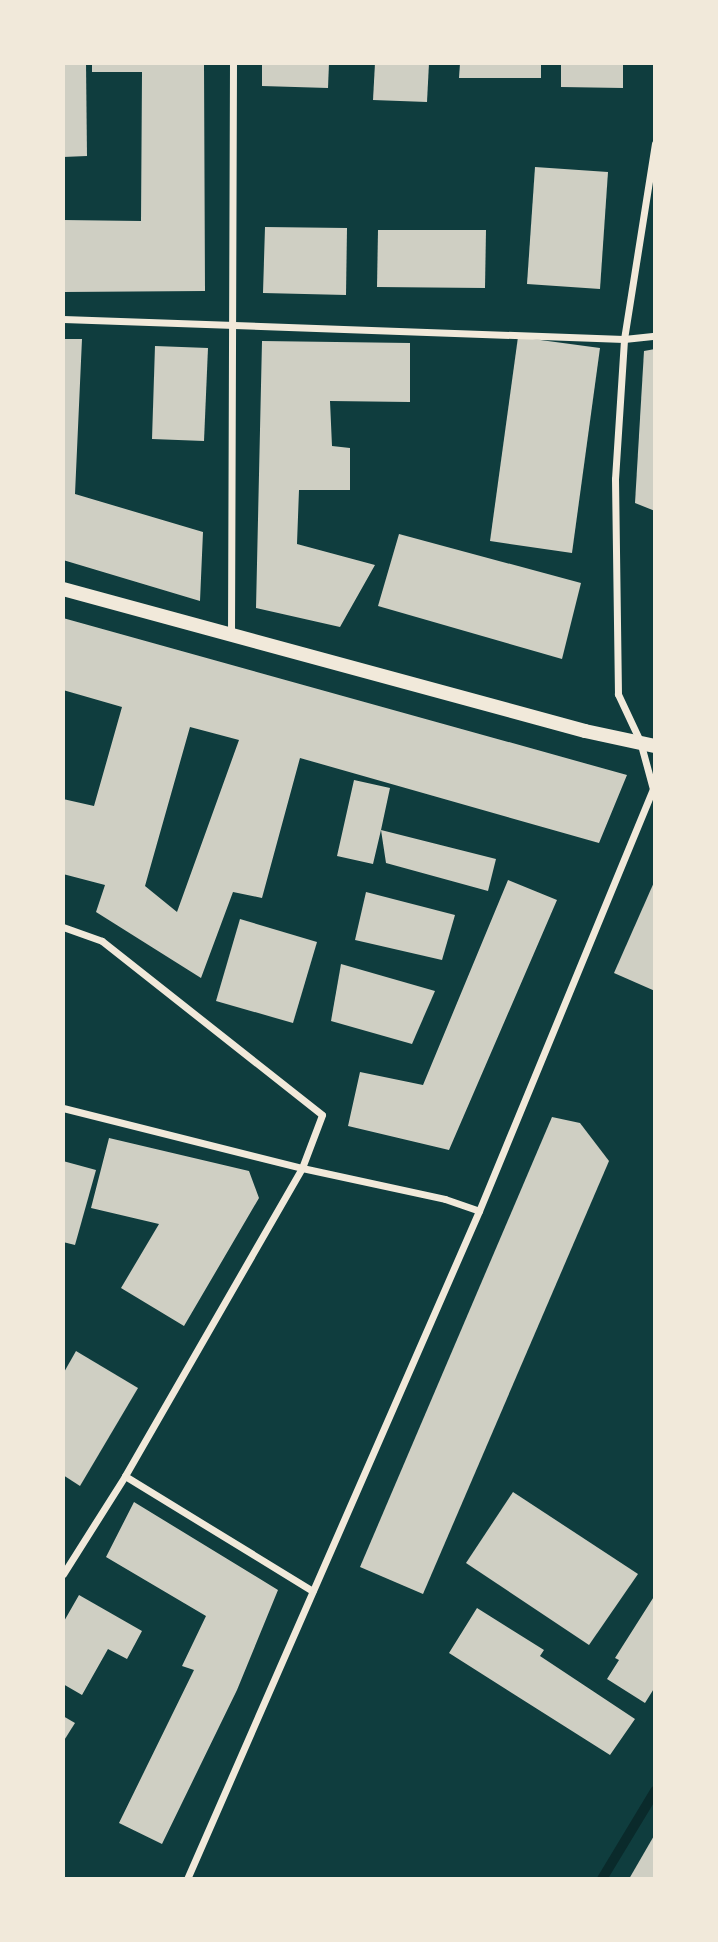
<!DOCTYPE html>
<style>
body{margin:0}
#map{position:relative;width:718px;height:1942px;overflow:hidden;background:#0f3d3e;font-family:Arial,sans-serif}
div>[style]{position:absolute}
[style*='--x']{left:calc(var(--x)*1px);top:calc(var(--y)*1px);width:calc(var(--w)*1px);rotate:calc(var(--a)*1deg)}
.stream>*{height:10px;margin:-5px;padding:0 5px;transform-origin:5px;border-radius:5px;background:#0a2a2b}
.building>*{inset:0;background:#cfcfc3}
.minor>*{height:7px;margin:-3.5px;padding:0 3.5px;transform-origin:3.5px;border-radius:3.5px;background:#f1e9da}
.secondary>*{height:14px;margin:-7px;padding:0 7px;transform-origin:7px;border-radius:7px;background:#f1e9da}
span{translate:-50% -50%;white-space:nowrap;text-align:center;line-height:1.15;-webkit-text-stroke:6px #f1e9da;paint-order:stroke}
.frame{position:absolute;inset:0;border:65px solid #f1e9da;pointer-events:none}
</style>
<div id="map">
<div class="stream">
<i style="--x:602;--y:1879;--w:103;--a:-58.9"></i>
</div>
<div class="building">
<i style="clip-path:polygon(63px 63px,86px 63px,87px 156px,63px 157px)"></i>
<i style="clip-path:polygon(92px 63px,204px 63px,205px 291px,63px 292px,63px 220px,141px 221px,142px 72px,92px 72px)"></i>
<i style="clip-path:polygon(262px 63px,329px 63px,328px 88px,262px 86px)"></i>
<i style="clip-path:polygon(375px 63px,429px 63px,427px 102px,373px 100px)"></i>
<i style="clip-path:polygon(460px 63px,541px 63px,541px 78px,459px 78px)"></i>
<i style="clip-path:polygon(561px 63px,623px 63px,623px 88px,561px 87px)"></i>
<i style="clip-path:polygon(535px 167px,608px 172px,600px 289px,527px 284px)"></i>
<i style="clip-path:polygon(265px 227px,347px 228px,346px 295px,263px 293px)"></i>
<i style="clip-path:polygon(378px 230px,486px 230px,485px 288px,377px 287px)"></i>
<i style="clip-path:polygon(518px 337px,600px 348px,572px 553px,490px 541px)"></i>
<i style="clip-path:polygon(63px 339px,82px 339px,75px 494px,203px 532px,200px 601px,63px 560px)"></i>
<i style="clip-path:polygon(262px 341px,410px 343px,410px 402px,330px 401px,332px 446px,350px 448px,350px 490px,299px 490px,297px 544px,375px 565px,340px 627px,256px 608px)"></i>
<i style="clip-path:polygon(155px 346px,208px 348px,204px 441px,152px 439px)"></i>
<i style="clip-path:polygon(655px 349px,655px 511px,635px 503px,644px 351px)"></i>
<i style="clip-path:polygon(399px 534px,581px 583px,562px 659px,378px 606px)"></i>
<i style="clip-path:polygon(evenodd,63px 618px,627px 775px,599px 843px,300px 758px,262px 898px,233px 892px,201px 978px,96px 912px,105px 885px,63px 874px,63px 799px,94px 806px,122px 707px,63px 690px,63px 618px,190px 727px,239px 740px,177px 912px,145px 886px,190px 727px)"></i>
<i style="clip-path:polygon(354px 780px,390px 788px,381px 830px,496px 859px,488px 891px,386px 863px,381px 830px,373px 864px,337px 856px)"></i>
<i style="clip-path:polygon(508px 880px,557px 900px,449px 1150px,348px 1126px,360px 1072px,423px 1085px)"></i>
<i style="clip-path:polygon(655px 880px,655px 991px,614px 973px)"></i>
<i style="clip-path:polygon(366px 892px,455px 915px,442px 960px,355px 940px)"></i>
<i style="clip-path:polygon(240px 919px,317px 942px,293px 1023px,216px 1001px)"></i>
<i style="clip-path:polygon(341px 964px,435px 991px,412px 1044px,331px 1021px)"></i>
<i style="clip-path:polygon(552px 1117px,580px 1123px,609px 1161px,423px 1594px,360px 1567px)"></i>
<i style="clip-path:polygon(109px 1138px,249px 1171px,259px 1198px,184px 1326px,121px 1288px,159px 1224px,91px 1208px)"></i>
<i style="clip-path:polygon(63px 1161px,96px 1170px,75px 1245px,63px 1242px)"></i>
<i style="clip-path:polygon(76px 1351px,138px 1388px,80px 1486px,63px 1475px,63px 1374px)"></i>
<i style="clip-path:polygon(513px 1492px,638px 1574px,589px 1645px,466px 1563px)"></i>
<i style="clip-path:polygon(134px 1502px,278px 1590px,237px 1690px,162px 1844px,119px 1823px,194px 1670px,182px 1666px,206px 1616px,106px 1557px)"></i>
<i style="clip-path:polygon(79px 1595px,142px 1631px,127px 1659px,108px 1649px,82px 1695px,63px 1684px,63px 1623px)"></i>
<i style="clip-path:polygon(655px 1595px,655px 1687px,645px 1703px,607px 1679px,619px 1660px,615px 1658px)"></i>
<i style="clip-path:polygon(477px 1608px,544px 1650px,540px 1656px,635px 1719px,610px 1755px,449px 1653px)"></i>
<i style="clip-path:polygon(63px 1716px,75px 1723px,63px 1742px)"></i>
<i style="clip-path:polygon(655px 1834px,655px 1879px,629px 1879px)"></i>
</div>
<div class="minor">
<i style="--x:63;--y:319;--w:561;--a:2.04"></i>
<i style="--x:624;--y:339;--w:31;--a:-6"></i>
<i style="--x:231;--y:635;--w:572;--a:-89.8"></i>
<i style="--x:63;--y:927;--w:41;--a:19.7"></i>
<i style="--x:102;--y:941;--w:280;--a:38.3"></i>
<i style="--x:322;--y:1115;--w:57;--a:110.7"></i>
<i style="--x:302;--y:1168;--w:355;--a:119.9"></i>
<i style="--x:125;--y:1476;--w:116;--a:122.3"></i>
<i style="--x:63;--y:1108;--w:246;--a:14.1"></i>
<i style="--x:302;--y:1168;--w:146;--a:12.2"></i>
<i style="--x:445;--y:1199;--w:36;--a:19"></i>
<i style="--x:125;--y:1476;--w:220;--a:31.5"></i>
<i style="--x:187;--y:1879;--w:729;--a:-66.39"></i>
<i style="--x:479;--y:1211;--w:456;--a:-67.6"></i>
<i style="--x:653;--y:789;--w:50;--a:-105.2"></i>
<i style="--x:640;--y:741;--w:52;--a:-115.1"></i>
<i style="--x:618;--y:694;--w:215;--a:-90.8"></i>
<i style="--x:615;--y:479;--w:140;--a:-86.3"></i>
<i style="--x:624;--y:339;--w:198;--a:-81"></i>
</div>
<div class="secondary">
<i style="--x:63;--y:589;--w:541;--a:15.22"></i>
<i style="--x:585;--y:731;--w:72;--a:12.1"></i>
</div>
<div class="frame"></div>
</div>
